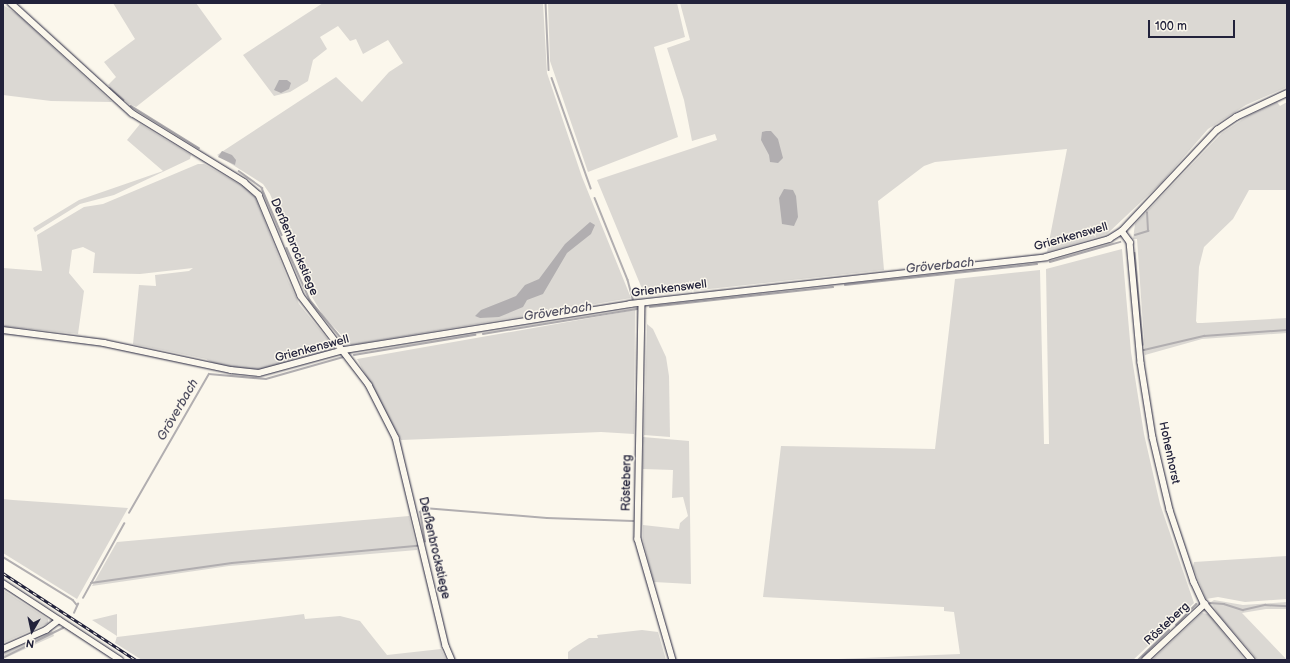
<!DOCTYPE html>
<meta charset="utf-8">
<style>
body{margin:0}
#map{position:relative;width:1290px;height:663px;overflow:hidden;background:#fbf7ec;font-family:"Balsamiq Sans",sans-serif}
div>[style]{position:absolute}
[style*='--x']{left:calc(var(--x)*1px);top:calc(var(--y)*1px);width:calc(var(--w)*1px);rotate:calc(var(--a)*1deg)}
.green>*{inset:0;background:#dbd8d3}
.water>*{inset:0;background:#b1aeb0}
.stream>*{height:1.5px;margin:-0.75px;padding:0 0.75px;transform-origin:0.75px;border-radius:0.75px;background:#b1aeb0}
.roads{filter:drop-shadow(0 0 1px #22223b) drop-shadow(0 0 1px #22223b)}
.minor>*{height:5.5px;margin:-2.75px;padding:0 2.75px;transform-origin:2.75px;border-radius:2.75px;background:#fbf7ec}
.rail>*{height:3px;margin-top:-1.5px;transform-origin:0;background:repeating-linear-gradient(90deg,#fbf7ec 0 4.5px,#22223b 0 9px);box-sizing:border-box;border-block:1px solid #22223b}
span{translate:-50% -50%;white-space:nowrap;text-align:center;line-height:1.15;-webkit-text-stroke:3px #fbf7ec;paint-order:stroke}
.street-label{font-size:12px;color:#22223b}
.water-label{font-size:13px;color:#545364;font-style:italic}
.frame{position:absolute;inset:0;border:4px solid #22223b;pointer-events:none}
.north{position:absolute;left:12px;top:611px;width:40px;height:40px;-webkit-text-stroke:3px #fbf7ec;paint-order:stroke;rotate:189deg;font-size:11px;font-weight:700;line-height:16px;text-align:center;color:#22223b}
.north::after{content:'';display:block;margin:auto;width:14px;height:18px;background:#22223b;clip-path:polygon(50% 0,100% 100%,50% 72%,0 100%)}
.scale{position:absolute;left:1148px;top:20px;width:87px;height:18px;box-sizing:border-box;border:2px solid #22223b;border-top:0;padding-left:5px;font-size:12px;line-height:14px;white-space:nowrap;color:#22223b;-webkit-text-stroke:3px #fbf7ec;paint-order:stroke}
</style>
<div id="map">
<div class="green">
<i style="clip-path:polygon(113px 3px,196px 3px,222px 39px,136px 107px,129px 104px,108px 85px,116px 77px,104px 62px,135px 39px)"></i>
<i style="clip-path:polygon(323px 3px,543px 3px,547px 73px,582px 177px,631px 298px,351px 345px,324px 317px,312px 297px,270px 194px,263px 184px,217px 155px,336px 77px,362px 102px,389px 72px,403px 63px,388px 40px,363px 54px,356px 39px,350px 41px,338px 26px,320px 37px,327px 49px,313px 60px,308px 81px,290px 92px,274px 96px,243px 55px)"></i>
<i style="clip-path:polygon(548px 3px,677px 3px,685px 37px,654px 47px,678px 137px,588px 172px,550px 61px)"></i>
<i style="clip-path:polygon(680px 3px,1287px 3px,1287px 87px,1246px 105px,1208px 129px,1162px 182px,1107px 234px,1047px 252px,1067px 149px,935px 162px,924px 166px,878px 201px,884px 270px,645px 296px,597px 180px,717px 140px,715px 134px,692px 141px,684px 100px,667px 48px,690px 40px)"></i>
<i style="clip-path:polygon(3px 5px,17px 14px,112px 102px,51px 101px,3px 95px)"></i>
<i style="clip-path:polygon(1277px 102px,1280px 106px,1287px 102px,1287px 190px,1249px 190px,1233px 219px,1204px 247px,1199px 267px,1196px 321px,1197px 323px,1202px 323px,1287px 318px,1287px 333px,1202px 339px,1145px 355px,1137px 239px,1133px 239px,1135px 224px,1222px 133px,1248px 116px)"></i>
<i style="clip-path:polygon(140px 124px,191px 155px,190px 159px,114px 195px,80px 204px,35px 232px,33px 228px,79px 200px,163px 171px,127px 140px)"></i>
<i style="clip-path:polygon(198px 164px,204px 164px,246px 188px,255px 197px,288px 280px,299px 304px,334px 347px,331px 351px,258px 371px,215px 364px,206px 359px,133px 344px,139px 285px,156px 286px,155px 275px,189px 271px,193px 268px,140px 274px,93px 273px,95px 253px,83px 247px,72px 250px,69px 273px,84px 291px,78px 334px,3px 326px,3px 268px,42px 271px,37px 235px,84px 207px,103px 204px)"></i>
<i style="clip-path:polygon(1122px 249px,1131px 352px,1144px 434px,1160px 504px,1194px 603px,1133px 660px,814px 660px,960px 654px,954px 612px,944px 611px,944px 607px,763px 597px,781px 446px,935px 449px,955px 279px,1040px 270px,1044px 444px,1049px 444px,1046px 269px)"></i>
<i style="clip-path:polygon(635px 310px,634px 434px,601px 432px,401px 440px,357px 359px)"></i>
<i style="clip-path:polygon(647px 324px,653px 329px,666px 357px,669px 376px,670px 437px,644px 435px)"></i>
<i style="clip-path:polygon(643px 437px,689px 441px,691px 584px,654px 582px,643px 540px,643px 525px,679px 529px,680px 523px,688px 516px,683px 497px,672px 498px,673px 470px,643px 469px)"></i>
<i style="clip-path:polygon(3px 499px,13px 500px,128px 508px,77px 599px,3px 553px)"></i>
<i style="clip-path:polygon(409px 516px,417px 550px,229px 566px,92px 586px,117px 542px)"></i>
<i style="clip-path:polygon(1287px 556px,1287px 599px,1245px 602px,1218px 597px,1206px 599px,1193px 567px,1194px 562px)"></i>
<i style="clip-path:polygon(3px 590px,48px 619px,48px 623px,3px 643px)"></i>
<i style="clip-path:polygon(1214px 600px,1243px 605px,1287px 602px,1287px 609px,1266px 609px,1242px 613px,1287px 660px,1257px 659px,1218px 614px,1211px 602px)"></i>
<i style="clip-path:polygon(1202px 613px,1208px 614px,1245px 660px,1152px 660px)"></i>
<i style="clip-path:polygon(117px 614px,117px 637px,304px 614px,305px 619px,340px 616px,360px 621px,387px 655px,441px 649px,446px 660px,142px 660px,115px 643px,117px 636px,92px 620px)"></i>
<i style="clip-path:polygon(52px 630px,54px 636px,3px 659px,3px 652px)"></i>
<i style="clip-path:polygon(642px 630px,658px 632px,666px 660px,568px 660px,568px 652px,573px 648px,589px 638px,598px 638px,597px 635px)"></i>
</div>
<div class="water">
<i style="clip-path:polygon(279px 80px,287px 80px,291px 83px,289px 89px,281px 93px,274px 90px)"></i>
<i style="clip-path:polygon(766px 131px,771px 131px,778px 139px,783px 158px,778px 163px,770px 162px,769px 155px,761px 140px,762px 132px)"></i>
<i style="clip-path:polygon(222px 151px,232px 155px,236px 160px,235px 165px,218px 157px)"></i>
<i style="clip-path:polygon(784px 189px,793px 190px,796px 196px,798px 217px,794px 226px,782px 224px,779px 198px)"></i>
<i style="clip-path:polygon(590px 222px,595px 225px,591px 234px,567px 253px,543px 294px,527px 300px,523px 307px,499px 317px,480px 318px,475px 316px,481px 310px,516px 296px,525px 285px,539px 279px,565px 244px)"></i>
</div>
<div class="stream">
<i style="--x:546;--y:3;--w:67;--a:87.4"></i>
<i style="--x:552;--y:78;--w:117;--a:70.5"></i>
<i style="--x:110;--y:88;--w:18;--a:41"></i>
<i style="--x:131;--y:106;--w:80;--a:31.7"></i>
<i style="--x:239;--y:171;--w:29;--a:36"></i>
<i style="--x:262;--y:188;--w:51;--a:66.9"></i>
<i style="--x:595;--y:198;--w:88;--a:68.1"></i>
<i style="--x:628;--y:280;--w:20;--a:75"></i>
<i style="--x:1135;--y:235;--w:14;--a:-17"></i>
<i style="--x:1148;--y:231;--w:18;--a:-93"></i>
<i style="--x:287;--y:248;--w:57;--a:66.1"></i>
<i style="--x:310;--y:300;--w:50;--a:50.6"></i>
<i style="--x:1135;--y:253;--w:92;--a:85"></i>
<i style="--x:1050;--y:262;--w:73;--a:-15.9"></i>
<i style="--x:845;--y:285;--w:193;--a:-6.2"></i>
<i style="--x:650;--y:307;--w:184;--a:-6.2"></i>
<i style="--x:483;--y:334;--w:156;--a:-9.2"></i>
<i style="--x:1144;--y:350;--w:62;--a:-13.1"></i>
<i style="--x:1204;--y:336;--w:83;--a:-4.1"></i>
<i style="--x:354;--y:355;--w:123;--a:-9.4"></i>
<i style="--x:129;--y:513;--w:160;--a:-60.1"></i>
<i style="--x:209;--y:374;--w:57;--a:5"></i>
<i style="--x:266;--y:379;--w:81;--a:-15.8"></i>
<i style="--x:425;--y:542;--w:30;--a:-99"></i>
<i style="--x:420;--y:512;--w:6;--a:-45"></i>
<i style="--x:424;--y:508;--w:123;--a:4.6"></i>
<i style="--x:547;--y:518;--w:86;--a:2"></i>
<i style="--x:3;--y:557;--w:82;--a:31.6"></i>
<i style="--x:73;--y:600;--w:6;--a:51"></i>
<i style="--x:91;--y:583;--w:142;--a:-8.1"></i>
<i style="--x:232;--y:563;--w:186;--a:-5.3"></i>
<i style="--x:83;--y:598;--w:85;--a:-61"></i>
<i style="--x:1210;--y:603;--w:14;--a:4"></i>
<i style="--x:1224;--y:604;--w:20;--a:18"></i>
<i style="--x:1243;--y:610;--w:23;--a:-13"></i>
<i style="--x:1265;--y:605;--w:22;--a:3"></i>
<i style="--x:74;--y:613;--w:10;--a:-66"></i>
<i style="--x:1176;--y:625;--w:29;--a:-46"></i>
<i style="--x:3;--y:658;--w:67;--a:-26.6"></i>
<i style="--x:1138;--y:660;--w:43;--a:-44.1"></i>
</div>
<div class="roads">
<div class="minor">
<i style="--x:11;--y:3;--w:164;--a:42.3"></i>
<i style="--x:132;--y:113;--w:132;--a:31.6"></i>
<i style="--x:244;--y:182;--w:20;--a:41"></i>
<i style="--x:259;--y:195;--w:109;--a:67.4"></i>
<i style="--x:301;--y:296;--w:112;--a:52.6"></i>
<i style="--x:369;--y:385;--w:59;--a:63"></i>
<i style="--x:396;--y:438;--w:214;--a:76.5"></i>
<i style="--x:446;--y:646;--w:15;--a:67"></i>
<i style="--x:1122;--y:231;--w:14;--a:54"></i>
<i style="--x:1130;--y:242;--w:121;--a:84.8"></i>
<i style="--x:1141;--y:363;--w:76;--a:80.9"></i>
<i style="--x:1153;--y:438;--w:74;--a:76.7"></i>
<i style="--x:1170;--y:510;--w:76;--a:71.6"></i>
<i style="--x:1194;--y:582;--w:23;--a:65"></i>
<i style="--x:1204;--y:603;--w:75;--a:49.9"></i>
<i style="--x:642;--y:303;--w:236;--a:91"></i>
<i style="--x:638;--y:539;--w:126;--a:73.9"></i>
<i style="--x:3;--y:330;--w:102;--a:7.3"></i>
<i style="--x:104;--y:343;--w:130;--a:12"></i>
<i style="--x:231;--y:370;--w:28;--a:6"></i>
<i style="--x:259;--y:373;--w:88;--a:-15.1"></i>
<i style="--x:344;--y:350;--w:290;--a:-9.1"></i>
<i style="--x:630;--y:304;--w:419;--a:-6.4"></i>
<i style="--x:1046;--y:257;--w:66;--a:-15.9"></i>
<i style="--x:1109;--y:239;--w:15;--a:-32"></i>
<i style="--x:1122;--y:231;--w:139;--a:-46.8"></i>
<i style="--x:1217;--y:130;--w:23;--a:-34"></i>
<i style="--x:1236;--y:117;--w:56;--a:-25.2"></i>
<i style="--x:3;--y:583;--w:140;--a:33.3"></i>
<i style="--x:3;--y:649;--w:47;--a:-23.8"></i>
<i style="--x:46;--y:630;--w:16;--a:-38"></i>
<i style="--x:1145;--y:660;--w:82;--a:-43"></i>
</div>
</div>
<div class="rail">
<i style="--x:3;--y:573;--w:159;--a:33.2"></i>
</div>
<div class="street-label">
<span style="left:1071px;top:237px;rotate:-16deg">Grienkenswell</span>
<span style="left:294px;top:247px;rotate:67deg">Derßenbrockstiege</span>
<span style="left:669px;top:289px;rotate:-7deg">Grienkenswell</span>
<span style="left:312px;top:349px;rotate:-15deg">Grienkenswell</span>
<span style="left:1169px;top:453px;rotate:78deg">Hohenhorst</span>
<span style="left:627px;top:483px;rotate:-89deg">Rösteberg</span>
<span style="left:434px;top:548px;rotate:77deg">Derßenbrockstiege</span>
<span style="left:1167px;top:624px;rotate:-43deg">Rösteberg</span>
</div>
<div class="water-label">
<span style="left:940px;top:266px;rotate:-6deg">Gröverbach</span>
<span style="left:558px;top:312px;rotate:-9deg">Gröverbach</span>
<span style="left:178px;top:410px;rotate:-60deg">Gröverbach</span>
</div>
<div class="frame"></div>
<div class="north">N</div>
<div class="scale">100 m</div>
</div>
